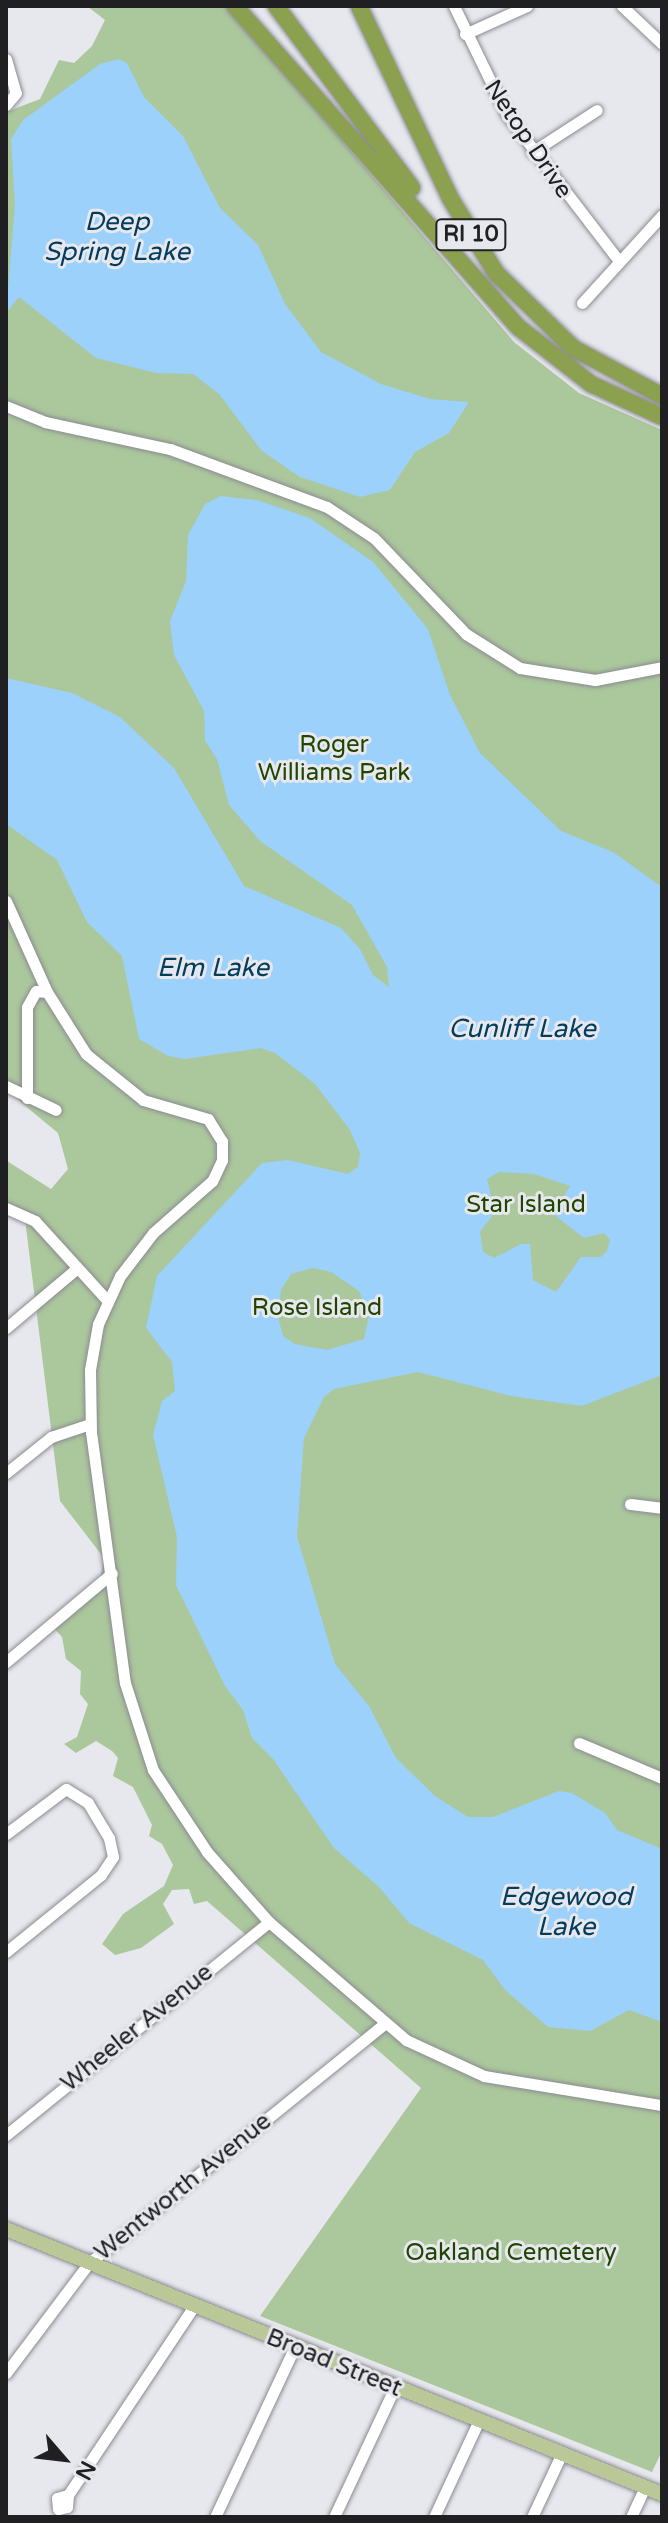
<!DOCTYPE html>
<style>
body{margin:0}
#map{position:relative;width:668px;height:2523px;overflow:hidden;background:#e7e8ee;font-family:"Varela Round",sans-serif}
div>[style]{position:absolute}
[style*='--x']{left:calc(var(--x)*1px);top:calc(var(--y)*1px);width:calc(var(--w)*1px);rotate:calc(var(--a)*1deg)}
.green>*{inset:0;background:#abc79c}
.water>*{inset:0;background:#9bd1fa}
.roads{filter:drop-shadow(0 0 2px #8b8b91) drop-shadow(0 0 2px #8b8b91)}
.minor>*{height:11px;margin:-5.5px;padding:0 5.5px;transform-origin:5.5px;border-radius:5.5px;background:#fff}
.major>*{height:14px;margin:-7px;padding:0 7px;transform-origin:7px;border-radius:7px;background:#bac796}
.highway>*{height:16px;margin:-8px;padding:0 8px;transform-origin:8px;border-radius:8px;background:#8ca150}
span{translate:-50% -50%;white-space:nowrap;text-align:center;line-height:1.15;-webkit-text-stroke:6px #e7e8ee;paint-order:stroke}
.shield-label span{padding:2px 6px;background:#e7e8ee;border:2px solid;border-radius:6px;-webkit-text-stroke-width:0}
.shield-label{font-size:22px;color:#202023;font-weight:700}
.street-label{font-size:24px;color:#202023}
.park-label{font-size:24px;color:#1f4500}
.water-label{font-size:26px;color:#033d5e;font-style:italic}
.frame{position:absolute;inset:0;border:8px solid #202023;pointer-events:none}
.north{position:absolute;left:24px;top:2419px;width:80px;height:80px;-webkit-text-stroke:6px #e7e8ee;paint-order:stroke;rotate:118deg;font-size:22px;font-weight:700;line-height:32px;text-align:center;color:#202023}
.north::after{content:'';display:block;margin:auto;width:28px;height:36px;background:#202023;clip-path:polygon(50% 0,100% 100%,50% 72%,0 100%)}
</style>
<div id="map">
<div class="green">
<i style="clip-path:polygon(87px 6px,227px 6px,514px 342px,579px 393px,662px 430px,662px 2451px,652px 2472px,260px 2316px,421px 2088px,207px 1901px,194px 1904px,189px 1889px,172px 1890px,163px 1904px,174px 1924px,141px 1948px,115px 1955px,102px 1944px,123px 1914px,164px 1886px,173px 1865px,162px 1844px,149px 1836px,152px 1825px,133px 1787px,113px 1776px,118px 1758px,112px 1751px,96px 1741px,76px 1753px,64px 1744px,77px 1737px,88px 1704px,80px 1694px,81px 1671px,66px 1659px,62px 1637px,50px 1624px,99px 1585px,104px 1558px,60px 1501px,25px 1219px,6px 1210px,7px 1161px,51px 1189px,68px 1169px,58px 1133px,6px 1090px,6px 112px,40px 99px,59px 60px,74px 63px,92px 46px,105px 20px)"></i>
</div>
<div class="water">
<i style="clip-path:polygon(118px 59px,127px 63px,144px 97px,183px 136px,220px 208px,258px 245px,285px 304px,321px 352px,381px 384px,430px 399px,469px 402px,449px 433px,415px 452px,390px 490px,360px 497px,300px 477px,262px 451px,219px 394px,193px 374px,156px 373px,96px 358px,19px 297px,6px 313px,15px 204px,11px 139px,23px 120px,100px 64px)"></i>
<i style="clip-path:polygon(evenodd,221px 496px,257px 500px,310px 518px,373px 562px,428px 629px,450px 695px,480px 753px,561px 831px,613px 852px,662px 887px,662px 1375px,582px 1406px,511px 1396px,418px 1372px,334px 1389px,324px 1397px,304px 1438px,297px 1536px,335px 1664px,369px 1706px,396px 1758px,435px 1796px,468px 1817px,493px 1817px,559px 1791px,572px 1793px,605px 1813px,617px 1830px,662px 1849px,662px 2022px,629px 2010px,590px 2031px,548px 2027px,505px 1990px,483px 1960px,409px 1923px,379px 1887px,334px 1848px,273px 1759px,252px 1738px,243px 1710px,225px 1686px,176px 1585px,177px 1537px,153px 1435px,162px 1401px,175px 1391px,172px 1362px,146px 1328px,157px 1276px,262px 1163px,288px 1160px,348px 1174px,358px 1167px,360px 1153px,350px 1130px,315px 1084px,275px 1053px,261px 1048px,185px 1059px,168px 1056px,139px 1039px,122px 956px,87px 922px,57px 860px,6px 824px,6px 678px,72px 693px,120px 717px,174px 768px,244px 886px,341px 928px,360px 949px,373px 975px,389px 987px,387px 967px,352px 905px,260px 841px,229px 805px,217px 759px,205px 741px,204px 711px,174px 655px,170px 621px,186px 581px,188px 535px,205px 504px,221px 496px,499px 1172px,534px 1174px,570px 1186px,553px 1214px,584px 1238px,604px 1233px,610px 1240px,607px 1251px,601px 1257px,581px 1257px,556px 1292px,533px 1280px,530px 1244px,521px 1244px,494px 1258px,483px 1252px,480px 1232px,495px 1212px,487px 1179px,499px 1172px,221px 496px,313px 1268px,331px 1272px,359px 1291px,369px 1315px,364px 1339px,327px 1350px,295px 1344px,283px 1336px,278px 1317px,281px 1290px,291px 1274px,313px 1268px)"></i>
</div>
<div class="roads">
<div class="minor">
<i style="--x:454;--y:6;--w:121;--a:64.1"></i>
<i style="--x:507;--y:115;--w:184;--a:52.5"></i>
<i style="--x:622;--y:6;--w:55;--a:43.5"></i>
<i style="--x:465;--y:34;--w:68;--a:-24.3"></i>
<i style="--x:6;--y:59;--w:35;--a:74"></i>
<i style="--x:16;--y:93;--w:16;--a:130"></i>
<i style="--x:532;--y:152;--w:77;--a:-32.9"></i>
<i style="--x:582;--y:303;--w:119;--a:-47.7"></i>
<i style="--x:6;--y:406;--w:42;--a:22.3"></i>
<i style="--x:45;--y:422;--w:128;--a:12.2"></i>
<i style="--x:170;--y:449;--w:167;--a:20.3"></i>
<i style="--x:327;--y:507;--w:56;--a:33.4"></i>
<i style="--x:374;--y:538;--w:133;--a:46.2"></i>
<i style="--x:466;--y:634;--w:64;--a:32.2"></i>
<i style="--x:520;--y:668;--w:76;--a:9.1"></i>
<i style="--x:595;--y:680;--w:68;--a:-11"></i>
<i style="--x:6;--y:901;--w:100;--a:65.7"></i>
<i style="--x:47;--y:992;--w:73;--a:57.8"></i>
<i style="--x:86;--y:1054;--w:73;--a:38.9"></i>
<i style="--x:143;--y:1100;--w:68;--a:16.3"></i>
<i style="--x:208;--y:1119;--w:26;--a:58"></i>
<i style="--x:222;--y:1141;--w:19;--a:90"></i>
<i style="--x:222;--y:1160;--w:23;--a:115"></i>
<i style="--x:212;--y:1181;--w:79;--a:138.6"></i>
<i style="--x:153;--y:1233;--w:54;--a:127.5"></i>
<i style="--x:120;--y:1276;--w:53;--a:114.6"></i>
<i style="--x:98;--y:1324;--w:47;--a:99.9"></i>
<i style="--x:90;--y:1370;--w:62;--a:89.1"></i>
<i style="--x:91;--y:1432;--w:253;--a:82.3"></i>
<i style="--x:125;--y:1683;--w:91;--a:72.2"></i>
<i style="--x:153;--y:1770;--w:98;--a:56.6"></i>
<i style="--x:207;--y:1852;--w:94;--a:48.5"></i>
<i style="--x:269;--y:1922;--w:181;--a:40.7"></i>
<i style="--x:406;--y:2040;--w:86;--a:24.8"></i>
<i style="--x:484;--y:2076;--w:180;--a:9.3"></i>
<i style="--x:6;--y:1086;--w:55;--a:25.6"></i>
<i style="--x:27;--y:1098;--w:91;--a:-90"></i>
<i style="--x:27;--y:1007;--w:18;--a:-61"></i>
<i style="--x:36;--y:991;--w:11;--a:5"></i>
<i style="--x:6;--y:1208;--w:32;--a:24"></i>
<i style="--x:35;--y:1221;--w:107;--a:47.7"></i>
<i style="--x:6;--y:1328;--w:92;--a:-40.1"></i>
<i style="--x:6;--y:1473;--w:58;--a:-38.7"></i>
<i style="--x:51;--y:1437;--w:41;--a:-18.4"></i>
<i style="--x:630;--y:1504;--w:32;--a:7"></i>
<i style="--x:6;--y:1662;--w:138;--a:-40"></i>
<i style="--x:579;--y:1743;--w:90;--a:22.9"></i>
<i style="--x:6;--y:1834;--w:75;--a:-36.9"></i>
<i style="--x:66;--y:1789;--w:26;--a:32"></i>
<i style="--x:88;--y:1803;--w:41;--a:59"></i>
<i style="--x:109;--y:1838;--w:19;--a:78"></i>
<i style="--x:113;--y:1857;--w:22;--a:124"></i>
<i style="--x:101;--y:1875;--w:122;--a:141"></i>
<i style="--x:6;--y:2135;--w:338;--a:-39"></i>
<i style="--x:6;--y:2373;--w:138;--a:-53"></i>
<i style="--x:89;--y:2263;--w:380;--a:-39"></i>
<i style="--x:68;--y:2495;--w:12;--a:95"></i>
<i style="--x:67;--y:2507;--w:9;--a:167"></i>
<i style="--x:58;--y:2509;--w:11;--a:-95"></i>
<i style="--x:57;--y:2498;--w:11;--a:-15"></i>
<i style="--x:68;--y:2495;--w:227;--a:-56.3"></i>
<i style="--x:215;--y:2517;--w:189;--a:-64.9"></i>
<i style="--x:334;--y:2517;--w:144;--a:-64.9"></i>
<i style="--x:434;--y:2517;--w:105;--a:-65.1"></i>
<i style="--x:532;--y:2517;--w:68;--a:-64.9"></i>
<i style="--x:631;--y:2517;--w:31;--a:-65"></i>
</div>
<div class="major">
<i style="--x:6;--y:2229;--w:708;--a:22"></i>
</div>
<div class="highway">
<i style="--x:235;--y:6;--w:428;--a:48.6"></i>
<i style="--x:518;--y:327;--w:93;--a:38"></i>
<i style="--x:591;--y:384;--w:78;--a:24.9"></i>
<i style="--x:276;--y:6;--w:227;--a:53.2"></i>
<i style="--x:359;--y:6;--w:212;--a:64.6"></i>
<i style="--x:450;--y:198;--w:88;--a:58.5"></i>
<i style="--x:496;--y:273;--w:107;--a:44.2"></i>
<i style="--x:573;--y:348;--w:101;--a:28.3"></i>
</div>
</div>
<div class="shield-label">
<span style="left:471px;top:235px">RI 10</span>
</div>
<div class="street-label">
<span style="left:528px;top:139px;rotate:56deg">Netop Drive</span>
<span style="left:137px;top:2028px;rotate:-39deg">Wheeler Avenue</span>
<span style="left:183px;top:2187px;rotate:-39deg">Wentworth Avenue</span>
<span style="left:334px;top:2363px;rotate:22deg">Broad Street</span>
</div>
<div class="park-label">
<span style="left:334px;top:759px">Roger<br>Williams Park</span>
<span style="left:526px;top:1205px">Star Island</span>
<span style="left:317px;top:1308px">Rose Island</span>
<span style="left:511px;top:2253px">Oakland Cemetery</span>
</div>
<div class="water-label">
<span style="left:117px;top:237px">Deep<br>Spring Lake</span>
<span style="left:213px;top:968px">Elm Lake</span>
<span style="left:522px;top:1029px">Cunliff Lake</span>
<span style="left:566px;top:1912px">Edgewood<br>Lake</span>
</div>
<div class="frame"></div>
<div class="north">N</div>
</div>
